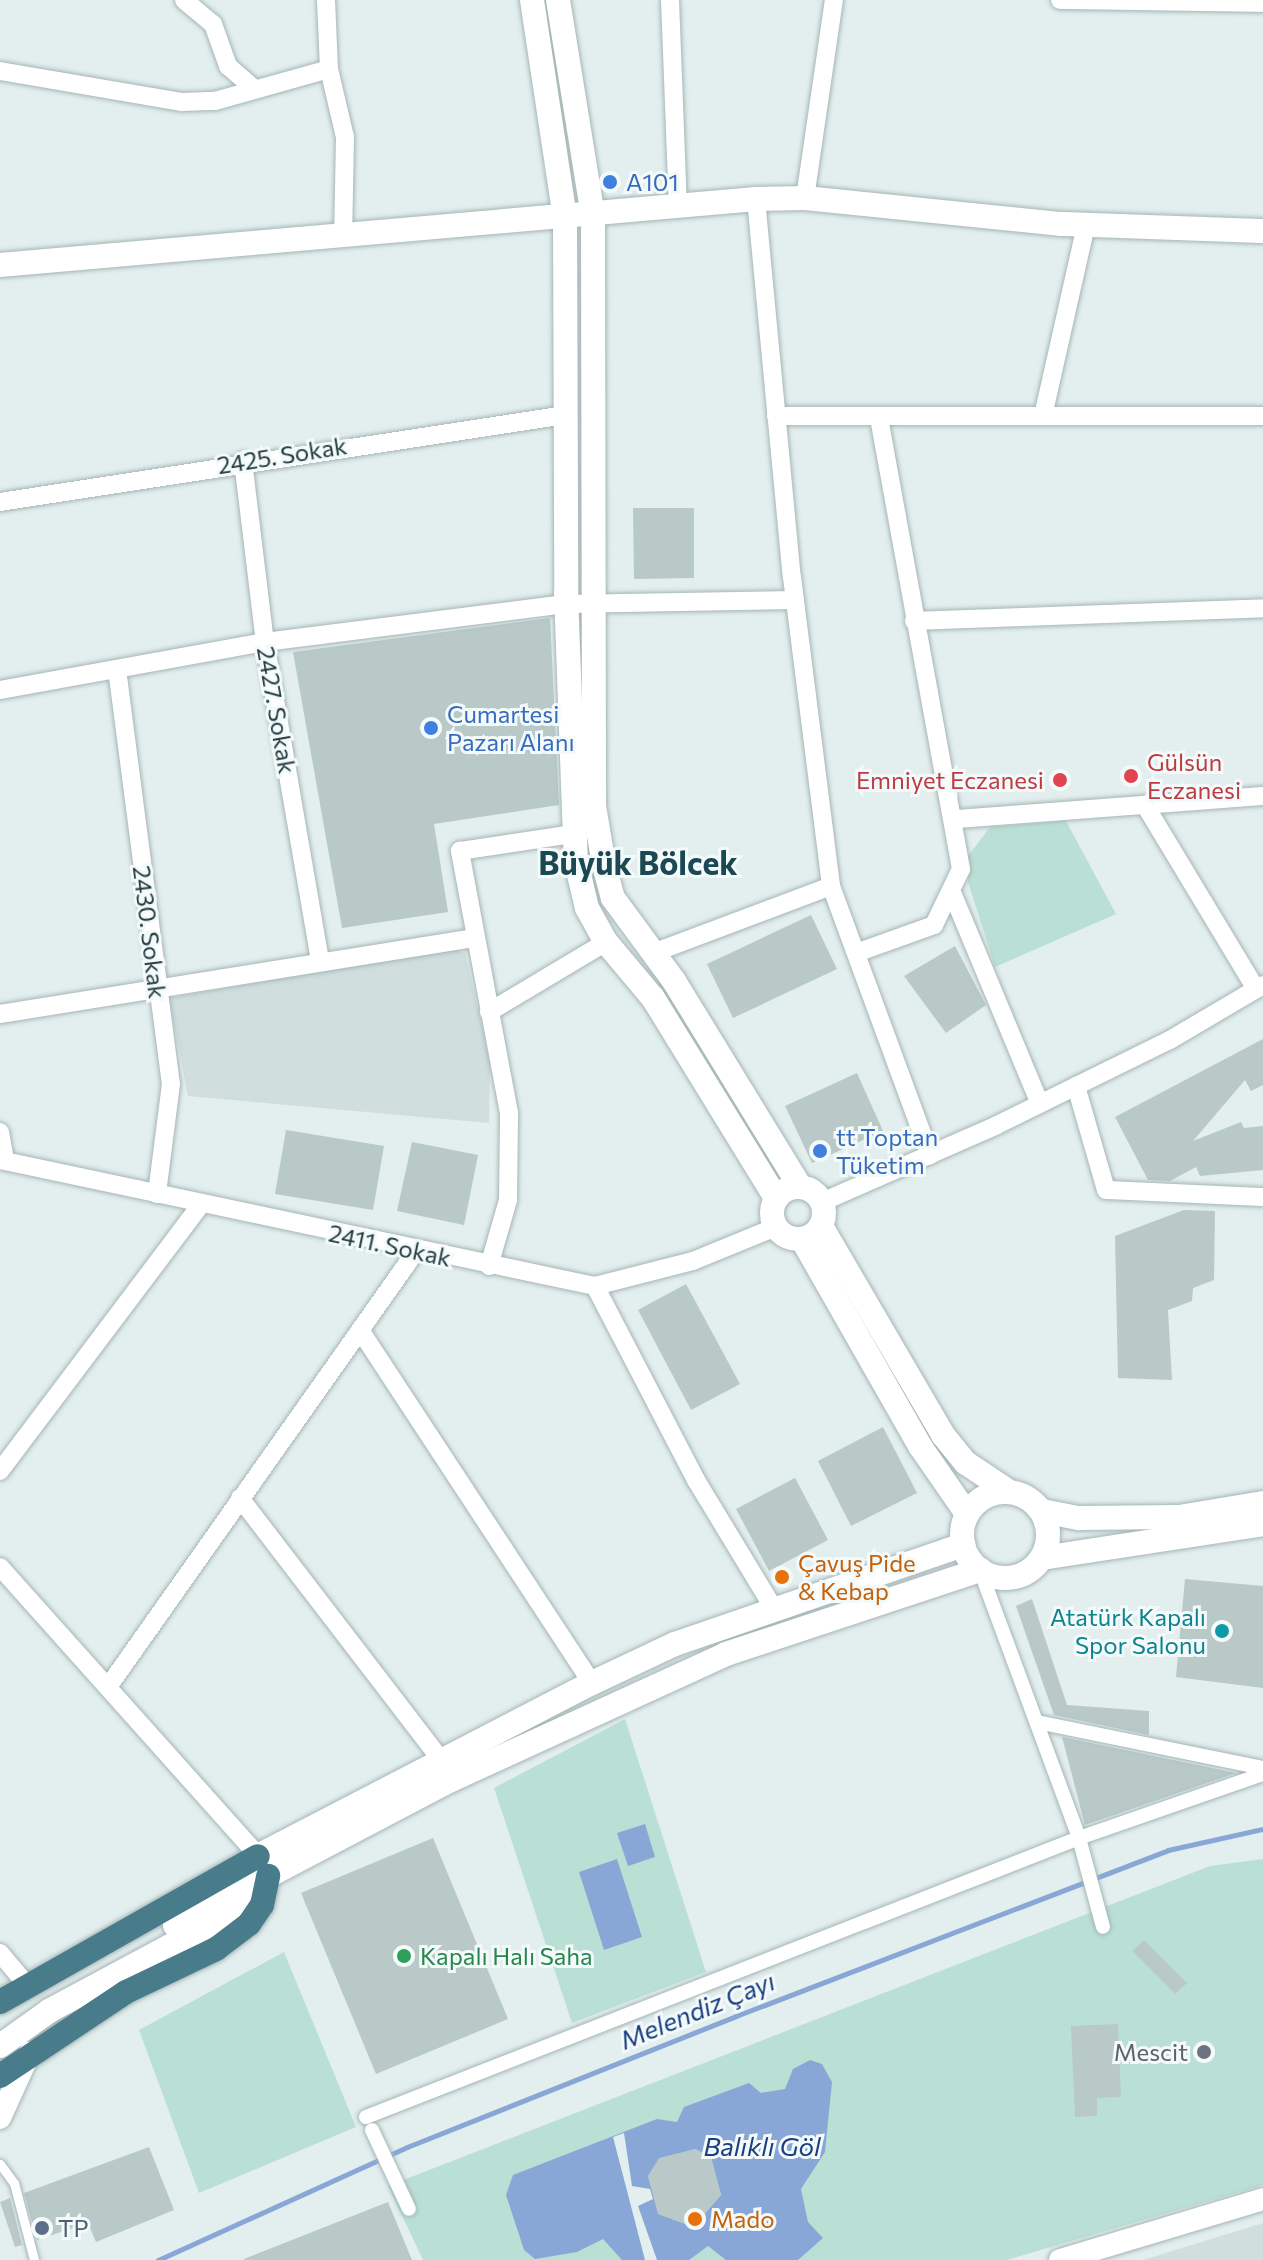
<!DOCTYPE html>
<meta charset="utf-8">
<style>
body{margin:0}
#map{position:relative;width:1263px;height:2260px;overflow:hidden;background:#e3eeee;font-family:Commissioner,sans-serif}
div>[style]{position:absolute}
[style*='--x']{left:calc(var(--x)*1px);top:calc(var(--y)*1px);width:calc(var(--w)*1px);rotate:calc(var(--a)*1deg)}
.built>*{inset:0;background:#d1dede}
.green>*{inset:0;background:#bae0d5}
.water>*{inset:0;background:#88a7d6}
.pier>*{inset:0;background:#e3eeee}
.stream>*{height:5px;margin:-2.5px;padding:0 2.5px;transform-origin:2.5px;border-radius:2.5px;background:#88a7d6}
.building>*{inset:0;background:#b8c9c8}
.roads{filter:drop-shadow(0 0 2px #a5b5b6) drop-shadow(0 0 2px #a5b5b6)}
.service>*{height:9px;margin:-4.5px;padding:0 4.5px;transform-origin:4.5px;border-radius:4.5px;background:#fff}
.pedestrian>*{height:14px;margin:-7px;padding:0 7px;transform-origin:7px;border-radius:7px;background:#fff}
.minor>*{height:18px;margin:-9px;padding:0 9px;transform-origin:9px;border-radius:9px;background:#fff}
.tertiary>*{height:22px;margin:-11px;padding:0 11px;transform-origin:11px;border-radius:11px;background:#fff}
.secondary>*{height:24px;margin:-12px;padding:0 12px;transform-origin:12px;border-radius:12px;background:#fff}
.secondary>.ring{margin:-12px;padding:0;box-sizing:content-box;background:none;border:24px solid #fff;border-radius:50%}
.trunk>*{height:24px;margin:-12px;padding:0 12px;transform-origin:12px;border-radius:12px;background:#487c8a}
.dots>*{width:22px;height:22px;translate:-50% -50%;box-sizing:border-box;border:4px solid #f4faf9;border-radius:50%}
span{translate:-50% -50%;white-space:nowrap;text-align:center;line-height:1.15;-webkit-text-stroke:6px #f4faf9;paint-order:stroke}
.shop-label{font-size:24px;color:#366cbe}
.left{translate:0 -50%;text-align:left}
.street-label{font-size:24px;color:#213b40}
.health-label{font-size:24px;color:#be3a42}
.right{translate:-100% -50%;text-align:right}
.food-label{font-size:24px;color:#c56008}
.culture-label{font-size:24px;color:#0d838f}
.leisure-label{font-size:24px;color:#27864d}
.worship-label{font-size:24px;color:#5b616d}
.service-label{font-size:24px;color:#4e5e75}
.water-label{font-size:26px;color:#173f81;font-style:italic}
.district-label{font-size:32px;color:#1c4854;font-weight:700}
</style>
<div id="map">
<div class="built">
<i style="clip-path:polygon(454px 949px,465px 953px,490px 1061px,489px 1123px,188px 1096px,169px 998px)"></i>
<i style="clip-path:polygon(1263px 2223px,1263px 2260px,1143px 2260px)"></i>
</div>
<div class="green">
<i style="clip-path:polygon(1066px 821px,1116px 914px,995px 967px,968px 882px,968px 856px,990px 827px)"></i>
<i style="clip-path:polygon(625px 1719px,706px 1972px,572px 2023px,494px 1788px)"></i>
<i style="clip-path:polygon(1263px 1859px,1263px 2185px,1007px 2260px,423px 2260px,388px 2186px,1210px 1866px)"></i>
<i style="clip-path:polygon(284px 1952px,356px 2127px,199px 2193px,139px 2030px)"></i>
</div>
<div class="water">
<i style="clip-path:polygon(645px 1824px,655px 1857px,628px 1866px,617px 1833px)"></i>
<i style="clip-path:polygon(617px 1859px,642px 1937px,604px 1950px,579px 1872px)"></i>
<i style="clip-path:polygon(evenodd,810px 2060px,822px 2064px,832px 2082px,825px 2152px,801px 2189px,808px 2222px,823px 2238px,798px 2260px,726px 2260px,708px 2246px,689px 2260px,622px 2260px,603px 2239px,577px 2252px,535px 2259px,524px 2250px,506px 2195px,513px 2175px,657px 2119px,677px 2122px,684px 2107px,749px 2083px,761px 2093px,785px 2089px,793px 2069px,810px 2060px,695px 2149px,711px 2157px,721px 2195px,693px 2227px,659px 2214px,648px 2176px,695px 2149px)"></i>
</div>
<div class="pier">
<i style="clip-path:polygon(624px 2133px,632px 2186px,650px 2189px,653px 2199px,638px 2206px,657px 2260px,645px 2260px,613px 2137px)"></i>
</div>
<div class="stream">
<i style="--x:158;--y:2260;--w:273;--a:-24.4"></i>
<i style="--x:407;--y:2147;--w:354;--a:-21.7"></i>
<i style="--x:736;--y:2016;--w:463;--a:-21"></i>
<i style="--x:1168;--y:1850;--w:97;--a:-12.5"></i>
</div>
<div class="building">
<i style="clip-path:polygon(633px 508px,694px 508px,694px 578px,634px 579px)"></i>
<i style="clip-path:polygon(550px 618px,559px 805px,434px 824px,448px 912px,342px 928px,293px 652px)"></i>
<i style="clip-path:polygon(811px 915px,837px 969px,733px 1018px,707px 964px)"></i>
<i style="clip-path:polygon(955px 946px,986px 1005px,946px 1033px,904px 976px)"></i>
<i style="clip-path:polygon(1263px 1039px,1263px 1085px,1251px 1091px,1245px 1080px,1193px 1141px,1241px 1122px,1244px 1128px,1263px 1126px,1263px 1170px,1200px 1176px,1196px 1167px,1170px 1181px,1148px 1180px,1115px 1117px)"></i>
<i style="clip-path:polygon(857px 1073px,883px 1131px,812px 1163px,785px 1106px)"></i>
<i style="clip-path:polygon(286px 1130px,384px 1146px,373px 1210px,275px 1194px)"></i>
<i style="clip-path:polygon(412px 1142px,478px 1155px,464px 1225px,397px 1211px)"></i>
<i style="clip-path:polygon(1184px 1210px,1215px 1211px,1214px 1280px,1193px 1288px,1192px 1301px,1168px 1310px,1172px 1380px,1118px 1378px,1115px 1236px)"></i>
<i style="clip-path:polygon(686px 1284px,740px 1384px,691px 1410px,638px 1310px)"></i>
<i style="clip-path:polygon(883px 1427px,917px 1493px,851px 1526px,818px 1461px)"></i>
<i style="clip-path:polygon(795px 1478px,828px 1540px,769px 1571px,736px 1509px)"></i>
<i style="clip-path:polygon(1185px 1579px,1263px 1586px,1263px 1688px,1176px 1677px)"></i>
<i style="clip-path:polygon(1032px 1599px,1067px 1705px,1149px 1711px,1149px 1735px,1054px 1715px,1016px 1606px)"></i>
<i style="clip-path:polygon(1062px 1737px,1236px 1773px,1085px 1825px)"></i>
<i style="clip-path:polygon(433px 1838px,508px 2019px,376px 2074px,301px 1893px)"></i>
<i style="clip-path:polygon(1144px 1940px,1187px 1983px,1175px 1994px,1132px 1951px)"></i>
<i style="clip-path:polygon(1118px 2024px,1121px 2097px,1097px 2098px,1097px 2116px,1075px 2117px,1071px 2026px)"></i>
<i style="clip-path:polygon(149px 2147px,174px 2210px,96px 2242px,88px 2223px,37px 2240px,24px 2193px)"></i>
<i style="clip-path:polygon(695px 2149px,711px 2158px,721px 2195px,693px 2227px,658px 2214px,648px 2176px,659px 2158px)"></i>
<i style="clip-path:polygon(10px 2198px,22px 2245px,15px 2247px,0 2202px)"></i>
<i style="clip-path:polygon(388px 2202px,412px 2260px,244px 2260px,244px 2259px)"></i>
</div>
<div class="roads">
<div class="service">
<i style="--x:0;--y:2164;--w:24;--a:54"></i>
<i style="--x:14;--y:2183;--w:80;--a:75.4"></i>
</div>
<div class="pedestrian">
<i style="--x:980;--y:1570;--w:286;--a:69.7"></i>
<i style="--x:1079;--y:1838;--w:195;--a:-19.2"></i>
<i style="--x:1042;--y:1723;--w:226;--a:11.5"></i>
<i style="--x:366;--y:2117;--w:766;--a:-21.37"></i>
<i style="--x:1079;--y:1838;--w:92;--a:74.9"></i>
<i style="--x:372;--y:2130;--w:87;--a:64.9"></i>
</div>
<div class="minor">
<i style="--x:184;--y:0;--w:38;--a:40"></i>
<i style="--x:213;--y:24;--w:45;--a:70.3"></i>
<i style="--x:228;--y:66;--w:32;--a:41"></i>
<i style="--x:326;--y:0;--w:69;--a:87.5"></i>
<i style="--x:329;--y:69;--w:70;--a:76.8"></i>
<i style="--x:345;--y:137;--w:100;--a:91.1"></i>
<i style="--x:670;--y:0;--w:207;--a:87.8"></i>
<i style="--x:1060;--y:0;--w:203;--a:0.8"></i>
<i style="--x:0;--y:71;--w:185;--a:9.7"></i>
<i style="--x:182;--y:102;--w:33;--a:-2"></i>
<i style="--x:215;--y:101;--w:118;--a:-15.7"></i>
<i style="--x:805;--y:198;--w:200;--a:-81.7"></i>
<i style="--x:756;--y:199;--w:380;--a:84.6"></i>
<i style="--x:792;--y:577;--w:311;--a:82.8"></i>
<i style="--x:831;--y:886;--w:287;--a:69.8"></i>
<i style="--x:776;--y:416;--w:487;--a:0"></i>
<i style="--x:1043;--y:416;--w:196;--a:-77.3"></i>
<i style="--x:243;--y:461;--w:182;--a:83.1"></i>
<i style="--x:265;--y:642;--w:322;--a:80.2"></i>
<i style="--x:0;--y:502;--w:572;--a:-8.75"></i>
<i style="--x:914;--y:621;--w:349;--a:-2.1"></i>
<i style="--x:117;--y:669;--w:418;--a:82.6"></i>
<i style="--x:171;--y:1084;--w:111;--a:97.3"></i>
<i style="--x:0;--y:690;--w:269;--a:-10.3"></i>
<i style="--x:265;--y:642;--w:303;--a:-7.2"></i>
<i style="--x:566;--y:604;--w:229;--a:-1"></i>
<i style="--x:1145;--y:805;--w:215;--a:58.9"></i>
<i style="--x:956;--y:819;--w:308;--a:-4.3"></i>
<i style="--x:953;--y:895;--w:226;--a:67.4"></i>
<i style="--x:653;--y:953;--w:190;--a:-20.6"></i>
<i style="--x:856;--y:953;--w:83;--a:-19.7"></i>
<i style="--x:934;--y:925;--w:62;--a:-64.3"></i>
<i style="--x:961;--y:869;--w:460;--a:-100.3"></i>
<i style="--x:489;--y:1012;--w:136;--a:-30.9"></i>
<i style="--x:0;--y:1014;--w:481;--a:-9.1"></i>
<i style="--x:1076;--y:1086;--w:108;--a:73.9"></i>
<i style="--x:1106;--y:1190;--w:157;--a:2.6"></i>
<i style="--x:0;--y:1132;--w:29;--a:80"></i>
<i style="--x:0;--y:1160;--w:608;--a:11.96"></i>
<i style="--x:595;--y:1286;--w:101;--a:-14.3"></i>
<i style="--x:693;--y:1261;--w:90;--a:-22.3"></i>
<i style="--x:822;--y:1202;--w:191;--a:-23.7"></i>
<i style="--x:997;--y:1125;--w:193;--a:-26.2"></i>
<i style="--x:1170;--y:1040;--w:108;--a:-30.6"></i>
<i style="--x:489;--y:1266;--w:69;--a:-73.9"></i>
<i style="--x:508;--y:1200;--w:87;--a:-89.3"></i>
<i style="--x:509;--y:1113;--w:267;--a:-100.6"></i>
<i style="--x:460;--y:851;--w:114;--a:-8.6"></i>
<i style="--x:595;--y:1286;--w:219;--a:62.5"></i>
<i style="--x:696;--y:1480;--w:151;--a:58.8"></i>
<i style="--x:360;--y:1330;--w:422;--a:56.7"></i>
<i style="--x:0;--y:1471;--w:334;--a:-53"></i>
<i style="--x:240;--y:1498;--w:332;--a:52.5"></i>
<i style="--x:0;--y:1567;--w:387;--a:48.2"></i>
<i style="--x:108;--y:1687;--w:534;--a:-54.76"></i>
<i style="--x:0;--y:1953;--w:39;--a:50"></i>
</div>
<div class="tertiary">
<i style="--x:0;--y:2118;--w:72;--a:-65.6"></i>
<i style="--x:1060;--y:2260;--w:212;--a:-16.7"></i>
</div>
<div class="secondary">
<i style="--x:532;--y:0;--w:220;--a:81.4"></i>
<i style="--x:565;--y:218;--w:375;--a:89.8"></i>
<i style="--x:566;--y:593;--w:269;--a:87.9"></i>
<i style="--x:576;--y:862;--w:47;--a:76.6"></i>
<i style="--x:587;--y:908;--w:39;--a:61"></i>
<i style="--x:606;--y:942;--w:73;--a:50"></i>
<i style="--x:653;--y:998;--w:235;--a:58.4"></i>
<i style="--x:558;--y:0;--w:218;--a:80.8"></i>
<i style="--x:593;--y:215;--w:591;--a:89.9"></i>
<i style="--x:594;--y:806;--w:60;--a:80.4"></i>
<i style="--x:604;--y:865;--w:34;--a:75"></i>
<i style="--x:613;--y:898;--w:103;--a:53.7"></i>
<i style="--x:674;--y:981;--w:241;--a:58.5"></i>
<i style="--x:0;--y:265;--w:759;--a:-4.99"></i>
<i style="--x:756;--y:199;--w:49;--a:-1.2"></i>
<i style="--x:805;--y:198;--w:258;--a:5.8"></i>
<i style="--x:1062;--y:224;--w:201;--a:2"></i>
<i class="ring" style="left:772px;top:1187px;width:28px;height:28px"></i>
<i style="--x:821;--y:1226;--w:242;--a:59.7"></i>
<i style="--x:943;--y:1435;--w:36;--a:51"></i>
<i style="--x:966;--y:1463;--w:50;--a:33.7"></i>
<i style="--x:802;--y:1239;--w:238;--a:60.3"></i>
<i style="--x:920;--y:1446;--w:83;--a:55.3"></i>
<i class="ring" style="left:962px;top:1492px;width:62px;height:62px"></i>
<i style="--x:1042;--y:1511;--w:38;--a:11"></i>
<i style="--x:1079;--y:1518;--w:100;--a:-0.6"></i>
<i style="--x:1179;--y:1517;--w:85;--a:-9.5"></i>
<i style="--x:1042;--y:1558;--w:224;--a:-8.7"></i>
<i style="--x:175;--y:1925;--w:27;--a:-28"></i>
<i style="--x:199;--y:1912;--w:81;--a:-43.5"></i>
<i style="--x:258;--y:1856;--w:376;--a:-27.4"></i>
<i style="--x:592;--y:1683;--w:92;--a:-25.2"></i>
<i style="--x:675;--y:1644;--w:305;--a:-19"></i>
<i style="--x:0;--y:2046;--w:60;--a:-35.5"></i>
<i style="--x:49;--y:2011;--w:186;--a:-28.2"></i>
<i style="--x:213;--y:1923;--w:72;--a:-40.5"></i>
<i style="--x:268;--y:1876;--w:207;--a:-27.7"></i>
<i style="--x:451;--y:1780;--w:302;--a:-24.6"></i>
<i style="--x:726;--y:1654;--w:268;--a:-18.3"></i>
</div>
<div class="trunk">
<i style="--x:0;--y:2002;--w:296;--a:-29.5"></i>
<i style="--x:0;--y:2076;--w:151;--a:-33.7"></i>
<i style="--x:126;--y:1992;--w:100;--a:-25.5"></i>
<i style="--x:216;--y:1949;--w:41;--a:-37.1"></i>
<i style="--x:249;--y:1924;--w:23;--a:-56"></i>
<i style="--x:262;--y:1905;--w:30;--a:-78"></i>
</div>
</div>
<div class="dots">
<i style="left:610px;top:182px;background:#3f7fe0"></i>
<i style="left:431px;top:728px;background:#3f7fe0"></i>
<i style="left:1131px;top:776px;background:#e0444e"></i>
<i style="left:1060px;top:780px;background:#e0444e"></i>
<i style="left:820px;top:1151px;background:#3f7fe0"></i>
<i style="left:782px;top:1577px;background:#e8710a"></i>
<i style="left:1222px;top:1631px;background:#0f9aa8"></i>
<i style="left:404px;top:1956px;background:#2e9e5b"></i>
<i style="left:1204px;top:2052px;background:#6b7280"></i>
<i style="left:695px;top:2219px;background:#e8710a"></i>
<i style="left:42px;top:2228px;background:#5c6f8a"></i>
</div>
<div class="shop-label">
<span class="left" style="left:626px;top:182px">A101</span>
<span class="left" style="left:447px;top:728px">Cumartesi<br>Pazarı Alanı</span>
<span class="left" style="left:836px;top:1151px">tt Toptan<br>Tüketim</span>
</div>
<div class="street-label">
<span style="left:282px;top:455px;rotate:-9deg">2425. Sokak</span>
<span style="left:277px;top:710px;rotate:80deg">2427. Sokak</span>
<span style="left:150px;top:932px;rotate:83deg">2430. Sokak</span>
<span style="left:390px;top:1245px;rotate:12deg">2411. Sokak</span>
</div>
<div class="health-label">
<span class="left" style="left:1147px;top:776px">Gülsün<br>Eczanesi</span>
<span class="right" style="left:1044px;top:780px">Emniyet Eczanesi</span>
</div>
<div class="food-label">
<span class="left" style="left:798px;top:1577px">Çavuş Pide<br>&amp; Kebap</span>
<span class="left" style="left:711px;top:2219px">Mado</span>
</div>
<div class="culture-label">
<span class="right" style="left:1206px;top:1631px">Atatürk Kapalı<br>Spor Salonu</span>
</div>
<div class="leisure-label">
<span class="left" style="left:420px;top:1956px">Kapalı Halı Saha</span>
</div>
<div class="worship-label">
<span class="right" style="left:1188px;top:2052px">Mescit</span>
</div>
<div class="service-label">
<span class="left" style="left:58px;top:2228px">TP</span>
</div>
<div class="water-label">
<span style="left:697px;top:2010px;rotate:-22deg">Melendiz Çayı</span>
<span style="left:762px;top:2146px">Balıklı Göl</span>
</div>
<div class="district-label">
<span style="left:638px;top:862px">Büyük Bölcek</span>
</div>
</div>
